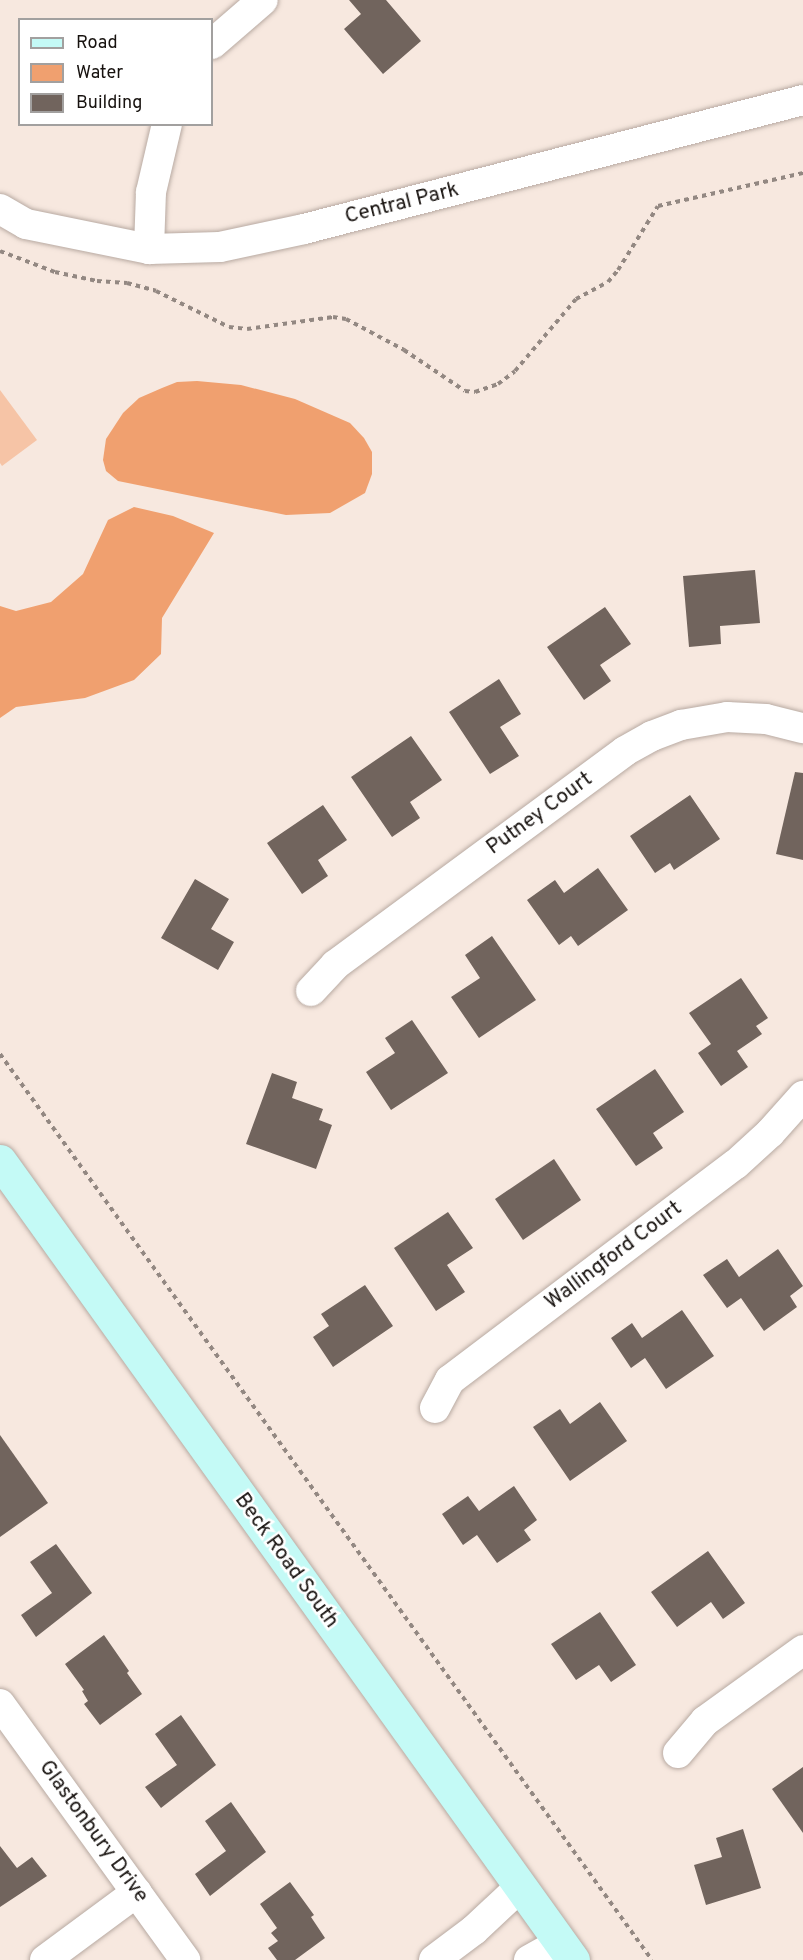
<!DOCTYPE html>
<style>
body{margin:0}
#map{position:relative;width:803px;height:1960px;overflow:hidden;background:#f7e8df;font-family:Overpass,sans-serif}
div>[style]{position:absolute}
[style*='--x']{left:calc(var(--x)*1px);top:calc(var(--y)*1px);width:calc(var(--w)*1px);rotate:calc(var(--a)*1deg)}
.green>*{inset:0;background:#f6c4a6}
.water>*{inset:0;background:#f0a06f}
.building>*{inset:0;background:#71645d}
.path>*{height:4px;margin-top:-2px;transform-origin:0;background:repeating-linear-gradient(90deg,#938882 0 4.5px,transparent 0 9px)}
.roads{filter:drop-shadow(0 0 2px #b8aaa2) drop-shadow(0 0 2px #b8aaa2)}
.minor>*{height:30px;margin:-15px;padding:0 15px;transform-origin:15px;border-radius:15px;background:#fff}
.secondary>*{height:33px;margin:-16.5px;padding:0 16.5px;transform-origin:16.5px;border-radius:16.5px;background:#c4faf6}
span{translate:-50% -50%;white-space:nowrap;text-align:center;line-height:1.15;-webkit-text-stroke:5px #fff;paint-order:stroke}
.street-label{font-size:21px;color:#17120f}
.legend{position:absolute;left:18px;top:18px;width:195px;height:108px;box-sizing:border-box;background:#fff;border:2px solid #a2a09f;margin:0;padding:8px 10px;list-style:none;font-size:18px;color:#17120f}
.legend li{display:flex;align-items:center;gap:12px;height:30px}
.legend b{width:30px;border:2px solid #a2a09f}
</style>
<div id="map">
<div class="green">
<i style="clip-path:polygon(0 390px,37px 440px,2px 466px,0 463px)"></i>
</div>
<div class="water">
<i style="clip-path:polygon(197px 381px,241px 385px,295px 399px,350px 423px,364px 438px,372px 452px,372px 474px,365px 493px,330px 513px,286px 515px,118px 481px,106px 471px,103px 460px,106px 439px,123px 413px,139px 398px,162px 388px,177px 382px)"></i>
<i style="clip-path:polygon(134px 507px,173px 516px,214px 533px,162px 618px,161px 654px,134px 680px,85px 698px,16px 707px,0 718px,0 606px,16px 611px,51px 602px,83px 574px,108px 520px)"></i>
</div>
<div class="building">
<i style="clip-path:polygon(349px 0,386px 0,421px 41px,383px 74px,344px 29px,361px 14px)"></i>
<i style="clip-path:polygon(755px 570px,760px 623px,720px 626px,721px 644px,689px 647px,683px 576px)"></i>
<i style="clip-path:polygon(605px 607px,631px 644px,600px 665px,611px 681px,584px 700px,547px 647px)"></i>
<i style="clip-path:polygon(499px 679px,521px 714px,500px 727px,519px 756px,490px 774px,449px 712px)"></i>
<i style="clip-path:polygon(411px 736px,442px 780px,410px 802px,420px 818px,392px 837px,351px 777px)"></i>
<i style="clip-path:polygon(795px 772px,803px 773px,803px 860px,776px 854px)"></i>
<i style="clip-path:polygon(690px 795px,720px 839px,674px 870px,670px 863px,655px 873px,630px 836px)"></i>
<i style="clip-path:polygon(323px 805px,347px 840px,318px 860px,328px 876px,302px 894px,267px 843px)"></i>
<i style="clip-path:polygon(598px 868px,628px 910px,578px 946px,571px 936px,559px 945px,527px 900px,555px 880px,564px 893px)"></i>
<i style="clip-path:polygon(195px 879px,229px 899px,211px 929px,234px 942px,218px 970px,161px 938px)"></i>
<i style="clip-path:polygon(492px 936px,536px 1000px,479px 1038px,451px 997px,480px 978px,465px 955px)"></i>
<i style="clip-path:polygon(741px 978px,768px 1018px,756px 1026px,762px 1034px,737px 1051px,748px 1067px,721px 1086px,698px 1053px,711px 1044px,689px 1013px)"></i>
<i style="clip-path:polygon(412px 1020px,448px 1073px,391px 1110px,366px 1072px,395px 1053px,385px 1038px)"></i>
<i style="clip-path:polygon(655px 1069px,684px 1112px,653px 1133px,663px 1148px,636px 1166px,596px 1109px)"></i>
<i style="clip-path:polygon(272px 1073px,297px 1082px,292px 1098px,323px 1109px,319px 1120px,332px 1125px,316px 1169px,246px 1144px)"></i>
<i style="clip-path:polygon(554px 1159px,581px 1200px,523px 1240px,495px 1199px)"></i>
<i style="clip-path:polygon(448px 1212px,473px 1248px,447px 1265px,465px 1292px,436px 1311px,394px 1248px)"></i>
<i style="clip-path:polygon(778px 1249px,803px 1286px,790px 1296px,797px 1307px,764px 1331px,741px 1298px,727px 1308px,703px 1275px,727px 1259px,739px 1277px)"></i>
<i style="clip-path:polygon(365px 1285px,393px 1326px,333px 1367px,313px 1337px,329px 1326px,321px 1314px)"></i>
<i style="clip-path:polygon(682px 1310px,714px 1356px,666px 1389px,645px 1358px,631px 1368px,611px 1338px,632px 1323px,642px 1338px)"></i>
<i style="clip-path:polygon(600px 1402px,627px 1441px,570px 1481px,533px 1427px,560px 1409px,570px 1424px)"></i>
<i style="clip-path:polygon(0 1435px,48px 1503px,0 1537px)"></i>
<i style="clip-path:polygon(514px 1486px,537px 1520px,524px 1530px,531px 1540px,497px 1563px,477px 1535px,463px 1545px,442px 1514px,468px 1496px,479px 1511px)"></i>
<i style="clip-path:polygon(56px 1544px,92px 1593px,36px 1637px,21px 1615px,52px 1593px,30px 1562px)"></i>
<i style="clip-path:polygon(708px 1551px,745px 1603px,723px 1619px,711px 1602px,677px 1627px,651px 1592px)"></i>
<i style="clip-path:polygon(600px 1612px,636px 1665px,611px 1682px,599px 1665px,576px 1680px,551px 1644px)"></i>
<i style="clip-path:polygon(104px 1635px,129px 1671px,127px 1673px,142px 1694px,100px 1725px,84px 1704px,88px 1701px,82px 1691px,84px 1690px,65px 1664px)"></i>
<i style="clip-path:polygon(181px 1715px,216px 1765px,161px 1808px,145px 1787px,177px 1765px,155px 1734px)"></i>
<i style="clip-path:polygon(803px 1767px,803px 1833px,772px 1789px)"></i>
<i style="clip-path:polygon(231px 1802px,266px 1852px,210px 1896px,195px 1874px,226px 1851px,205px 1821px)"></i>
<i style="clip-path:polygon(743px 1829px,761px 1888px,706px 1905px,694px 1865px,722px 1857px,716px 1838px)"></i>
<i style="clip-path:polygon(0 1846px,17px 1868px,32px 1857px,47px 1876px,0 1907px)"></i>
<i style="clip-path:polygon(290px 1882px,314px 1915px,311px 1917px,325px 1938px,295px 1960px,277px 1960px,268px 1948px,278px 1941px,271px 1933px,277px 1928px,260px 1904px)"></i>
</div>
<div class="path">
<i style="--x:0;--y:251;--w:59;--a:20.9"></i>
<i style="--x:55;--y:272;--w:43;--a:12.1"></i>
<i style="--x:97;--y:281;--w:30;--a:4"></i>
<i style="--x:127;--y:283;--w:30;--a:15"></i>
<i style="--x:156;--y:291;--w:81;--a:26.3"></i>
<i style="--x:229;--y:327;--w:18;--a:6"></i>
<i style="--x:247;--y:329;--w:87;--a:-7.9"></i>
<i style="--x:333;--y:317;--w:13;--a:9"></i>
<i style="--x:346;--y:319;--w:66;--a:28.1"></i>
<i style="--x:404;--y:350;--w:73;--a:33.9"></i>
<i style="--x:465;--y:391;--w:10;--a:6"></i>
<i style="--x:475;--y:392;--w:24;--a:-19"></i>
<i style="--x:498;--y:384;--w:21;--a:-37"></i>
<i style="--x:515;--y:371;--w:94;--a:-49.7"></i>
<i style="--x:576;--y:299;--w:36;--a:-28"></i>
<i style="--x:608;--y:282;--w:16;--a:-50"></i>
<i style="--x:618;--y:270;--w:75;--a:-58"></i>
<i style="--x:658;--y:206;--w:149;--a:-12.8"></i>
<i style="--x:0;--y:1054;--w:1116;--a:54.26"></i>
</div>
<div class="roads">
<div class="minor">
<i style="--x:212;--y:44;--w:67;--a:-40.8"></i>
<i style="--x:0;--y:209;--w:30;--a:30"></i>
<i style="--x:26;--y:224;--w:126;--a:11.5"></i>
<i style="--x:149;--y:249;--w:71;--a:-1.6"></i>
<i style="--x:220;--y:247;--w:86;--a:-12.1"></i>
<i style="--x:304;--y:229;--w:515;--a:-14.49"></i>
<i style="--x:149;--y:249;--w:57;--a:-88"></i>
<i style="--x:151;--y:192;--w:70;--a:-76.8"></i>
<i style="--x:311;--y:991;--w:35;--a:-47"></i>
<i style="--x:335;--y:965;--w:360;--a:-36.4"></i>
<i style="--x:625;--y:751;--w:31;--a:-29"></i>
<i style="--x:652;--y:736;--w:31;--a:-21"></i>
<i style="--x:681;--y:725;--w:47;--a:-9.9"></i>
<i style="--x:727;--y:717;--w:39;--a:3"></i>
<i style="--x:766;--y:719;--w:38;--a:14"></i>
<i style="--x:435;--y:1408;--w:32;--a:-62"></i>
<i style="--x:450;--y:1380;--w:358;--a:-37.1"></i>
<i style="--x:736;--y:1164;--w:46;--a:-42.4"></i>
<i style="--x:770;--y:1133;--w:50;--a:-48.3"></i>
<i style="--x:0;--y:1704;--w:316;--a:54.1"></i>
<i style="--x:678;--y:1753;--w:42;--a:-49.8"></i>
<i style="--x:705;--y:1721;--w:121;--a:-35.9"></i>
<i style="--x:45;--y:1960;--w:114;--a:-36.5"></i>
<i style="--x:434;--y:1960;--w:50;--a:-36.9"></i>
<i style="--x:474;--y:1930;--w:63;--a:-43.1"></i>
<i style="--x:529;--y:1960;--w:35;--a:-29"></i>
</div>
<div class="secondary">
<i style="--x:0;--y:1161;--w:983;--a:54.35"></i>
</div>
</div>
<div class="street-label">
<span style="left:402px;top:204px;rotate:-14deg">Central Park</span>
<span style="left:540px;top:814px;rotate:-36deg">Putney Court</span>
<span style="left:614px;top:1256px;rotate:-37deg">Wallingford Court</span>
<span style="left:286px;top:1561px;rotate:54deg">Beck Road South</span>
<span style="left:93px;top:1832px;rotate:54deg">Glastonbury Drive</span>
</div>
<ul class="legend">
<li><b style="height:8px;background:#c4faf6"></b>Road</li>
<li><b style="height:16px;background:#f0a06f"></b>Water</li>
<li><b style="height:16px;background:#71645d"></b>Building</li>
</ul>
</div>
